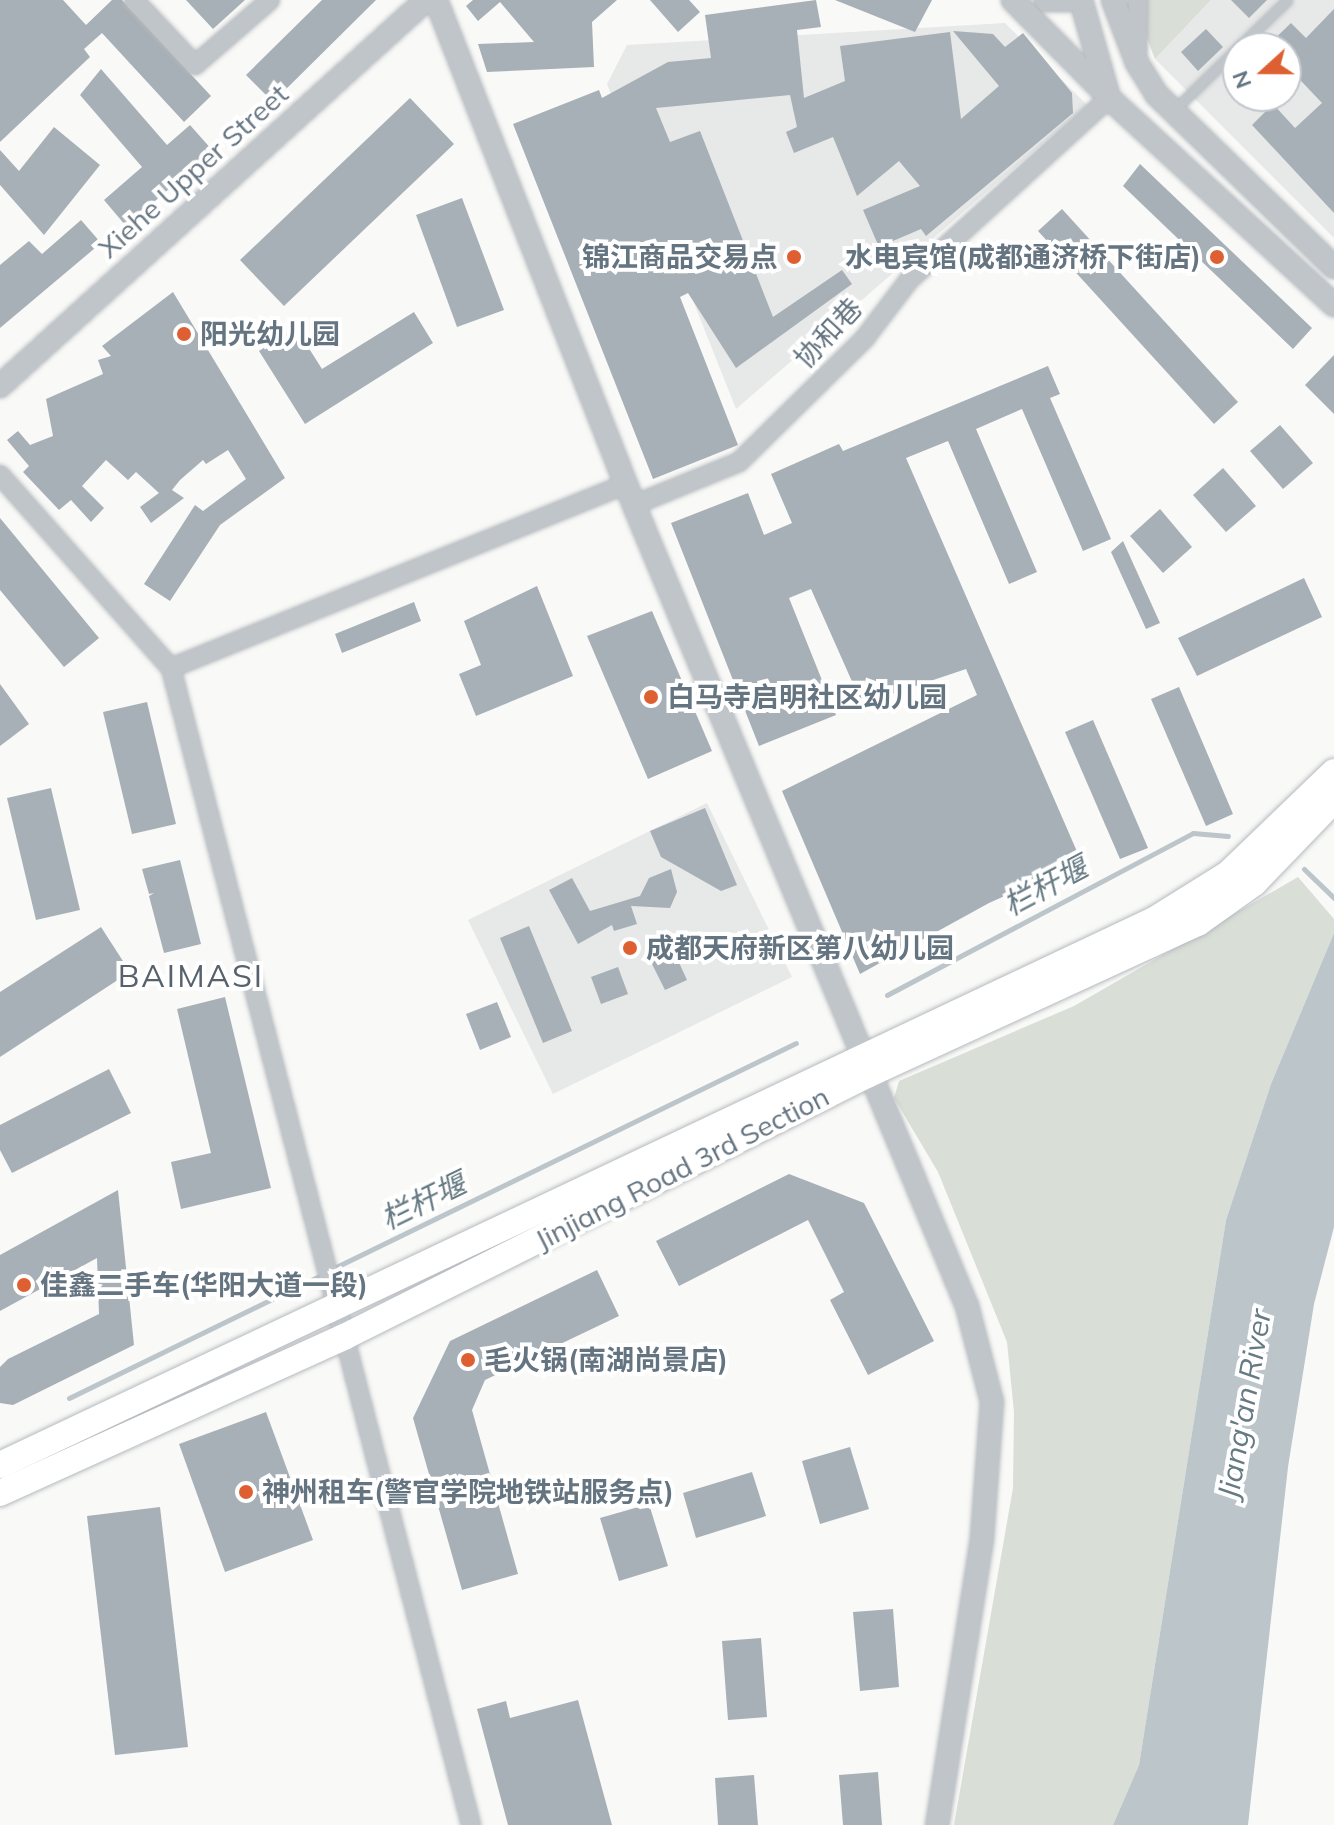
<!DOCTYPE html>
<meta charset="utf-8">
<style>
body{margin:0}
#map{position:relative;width:1334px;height:1825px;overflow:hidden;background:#f9f9f7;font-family:Mulish,"Noto Sans SC",sans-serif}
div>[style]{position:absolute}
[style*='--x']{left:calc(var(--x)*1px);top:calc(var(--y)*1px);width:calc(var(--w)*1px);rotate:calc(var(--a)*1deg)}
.built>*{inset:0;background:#e7e8e8}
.green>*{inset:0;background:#d9ded7}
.water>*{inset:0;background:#bbc5ca}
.stream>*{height:5px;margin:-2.5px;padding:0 2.5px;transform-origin:2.5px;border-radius:2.5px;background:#bbc5ca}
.building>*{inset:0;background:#a7b0b6}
.roads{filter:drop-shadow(0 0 2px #b5babf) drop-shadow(0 0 2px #b5babf)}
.service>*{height:9px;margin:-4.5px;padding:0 4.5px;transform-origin:4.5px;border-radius:4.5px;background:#c0c5c9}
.minor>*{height:18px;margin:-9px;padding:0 9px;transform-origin:9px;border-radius:9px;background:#c0c5c9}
.tertiary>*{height:22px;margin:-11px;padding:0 11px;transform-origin:11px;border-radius:11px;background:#c0c5c9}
.secondary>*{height:26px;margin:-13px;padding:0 13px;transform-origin:13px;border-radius:13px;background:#fff}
.dots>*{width:22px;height:22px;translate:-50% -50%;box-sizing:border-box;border:4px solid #fff;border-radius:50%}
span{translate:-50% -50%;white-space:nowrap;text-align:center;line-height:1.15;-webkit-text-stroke:8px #fff;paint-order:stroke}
.street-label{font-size:28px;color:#657481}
.poi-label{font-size:28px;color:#657481;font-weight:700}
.right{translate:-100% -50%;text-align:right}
.left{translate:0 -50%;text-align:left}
.water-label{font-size:30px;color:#657a82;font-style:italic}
.quarter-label{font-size:32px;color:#57626d;letter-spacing:2px}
.north{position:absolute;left:1222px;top:32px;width:80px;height:80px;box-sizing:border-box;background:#fff;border:2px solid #c1c7cd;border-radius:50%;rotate:249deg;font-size:22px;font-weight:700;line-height:32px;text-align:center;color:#657481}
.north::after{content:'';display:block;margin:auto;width:28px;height:36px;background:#de6032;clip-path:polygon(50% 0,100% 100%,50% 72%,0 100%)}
</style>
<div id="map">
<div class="built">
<i style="clip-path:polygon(evenodd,1211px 0,1334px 0,1334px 238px,1155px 59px,1211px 0,1238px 48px,1286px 48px,1286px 96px,1238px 96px,1238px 48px)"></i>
<i style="clip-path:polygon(1005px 23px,1087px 105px,736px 409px,607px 84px,627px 45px)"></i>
<i style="clip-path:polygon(707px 803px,792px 977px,553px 1094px,468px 920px)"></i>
</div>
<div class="green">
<i style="clip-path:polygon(1132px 0,1211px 0,1155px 59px)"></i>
<i style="clip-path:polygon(1298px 877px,1334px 919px,1334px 933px,1271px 1084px,1226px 1220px,1139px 1765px,1113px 1825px,954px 1825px,1013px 1488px,1014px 1412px,1007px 1342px,938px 1172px,894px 1098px,899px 1081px,1074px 1006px)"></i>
</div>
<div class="water">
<i style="clip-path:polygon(1334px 933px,1334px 1227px,1314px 1304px,1288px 1467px,1248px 1825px,1113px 1825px,1139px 1765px,1226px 1220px,1271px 1084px)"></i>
</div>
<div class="stream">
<i style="--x:1304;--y:869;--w:42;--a:44"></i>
<i style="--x:887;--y:995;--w:346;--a:-27.9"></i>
<i style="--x:1193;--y:833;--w:35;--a:5"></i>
<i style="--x:332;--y:1269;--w:516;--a:-25.97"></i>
<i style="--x:69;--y:1398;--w:283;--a:-26"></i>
</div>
<div class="building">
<i style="clip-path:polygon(0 0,63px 0,86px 25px,112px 0,122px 0,211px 96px,184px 122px,102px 33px,84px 49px,90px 57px,0 142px)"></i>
<i style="clip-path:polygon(186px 0,245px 0,213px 29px)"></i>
<i style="clip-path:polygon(322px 0,376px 0,273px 102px,246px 75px)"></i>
<i style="clip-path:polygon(473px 0,617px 0,592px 22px,594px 67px,487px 72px,478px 44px,534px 42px,500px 2px,478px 21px,466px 6px)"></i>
<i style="clip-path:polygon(650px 0,689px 0,700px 12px,678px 32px)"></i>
<i style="clip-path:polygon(816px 0,821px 27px,797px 30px,804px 98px,845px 81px,840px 46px,950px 32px,961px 119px,999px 86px,953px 31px,993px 34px,1005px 47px,1023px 33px,1072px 93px,1073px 113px,926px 236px,921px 229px,879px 247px,863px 210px,920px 186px,899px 161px,857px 196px,833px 137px,794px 153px,786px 132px,797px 127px,790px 95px,656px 108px,670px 142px,700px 131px,773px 317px,842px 270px,852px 284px,736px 368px,688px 293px,680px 297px,738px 445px,653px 479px,513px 124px,599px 90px,602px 98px,668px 62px,711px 58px,705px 15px)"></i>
<i style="clip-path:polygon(835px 0,932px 0,915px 32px)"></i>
<i style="clip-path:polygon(1231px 0,1267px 0,1249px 18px)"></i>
<i style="clip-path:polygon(1334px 9px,1334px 213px,1252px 125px,1273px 104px,1295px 128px,1322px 103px,1286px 65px,1286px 48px,1265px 48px,1291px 23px,1306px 38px)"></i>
<i style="clip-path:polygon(1206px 29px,1223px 47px,1198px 71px,1181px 52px)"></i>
<i style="clip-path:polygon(101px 69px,167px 145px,190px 125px,213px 151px,126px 226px,104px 200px,142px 167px,80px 95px)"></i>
<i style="clip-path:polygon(410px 98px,454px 144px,284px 306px,240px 260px)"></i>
<i style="clip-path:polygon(54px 127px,100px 165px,44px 235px,0 185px,0 150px,19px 171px)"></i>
<i style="clip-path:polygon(1140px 164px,1312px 328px,1293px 349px,1123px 186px)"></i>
<i style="clip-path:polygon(462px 198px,504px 310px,457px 327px,416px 215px)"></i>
<i style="clip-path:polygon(1062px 209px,1238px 402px,1214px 424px,1038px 231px)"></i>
<i style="clip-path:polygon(81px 220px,101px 243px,0 328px,0 265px,29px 241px,42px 254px)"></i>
<i style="clip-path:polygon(173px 292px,285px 478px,220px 525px,170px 601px,144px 584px,195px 505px,203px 511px,246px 479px,228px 450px,206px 464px,203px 460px,180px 480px,172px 490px,184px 498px,151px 523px,140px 507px,159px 493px,136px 472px,128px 480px,106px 460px,82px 486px,104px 508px,91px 522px,71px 500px,59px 510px,23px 472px,29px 466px,7px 440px,18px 431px,30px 445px,53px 436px,46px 399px,103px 374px,98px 360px,111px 356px,102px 346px)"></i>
<i style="clip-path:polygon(414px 312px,433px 343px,305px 424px,259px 351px,296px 328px,322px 369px)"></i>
<i style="clip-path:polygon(1334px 355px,1334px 414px,1305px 385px)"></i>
<i style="clip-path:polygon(1048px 366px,1060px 394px,1050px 398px,1111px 539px,1083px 551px,1022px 409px,976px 429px,1037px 572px,1009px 584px,948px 441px,906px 458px,1085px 870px,1057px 882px,1054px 874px,989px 903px,860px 974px,782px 791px,977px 695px,966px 669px,862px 704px,811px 589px,789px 598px,836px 715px,759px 746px,671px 523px,748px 493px,764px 535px,792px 523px,771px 474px,839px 444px,843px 451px)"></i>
<i style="clip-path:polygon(1280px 425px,1313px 463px,1283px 489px,1250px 451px)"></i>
<i style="clip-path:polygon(1223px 468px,1256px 506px,1226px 532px,1193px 495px)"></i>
<i style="clip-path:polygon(1160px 509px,1192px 547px,1163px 573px,1130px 536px)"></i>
<i style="clip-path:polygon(0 518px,99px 638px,64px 667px,0 590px)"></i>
<i style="clip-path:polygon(1123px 541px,1160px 623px,1146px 629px,1111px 552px)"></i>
<i style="clip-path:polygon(1304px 578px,1322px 617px,1197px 676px,1178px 638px)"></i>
<i style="clip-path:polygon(537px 586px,573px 676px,476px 716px,459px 674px,481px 665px,464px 621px)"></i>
<i style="clip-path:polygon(414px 602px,421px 621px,342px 653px,335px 634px)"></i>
<i style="clip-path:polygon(652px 611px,712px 751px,648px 779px,587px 636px)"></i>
<i style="clip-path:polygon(0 684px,29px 724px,0 746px)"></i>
<i style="clip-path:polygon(1179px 687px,1233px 814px,1206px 826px,1151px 699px)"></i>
<i style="clip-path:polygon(147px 702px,176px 824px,132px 834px,103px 712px)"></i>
<i style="clip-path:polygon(1093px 720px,1148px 848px,1120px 859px,1065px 732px)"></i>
<i style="clip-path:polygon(51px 788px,80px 910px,36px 920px,7px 798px)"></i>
<i style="clip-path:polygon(705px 808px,737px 885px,721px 891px,661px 857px,650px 831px)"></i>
<i style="clip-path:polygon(180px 860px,201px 944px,164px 953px,149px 896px,154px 893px,149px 894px,142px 869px)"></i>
<i style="clip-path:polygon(671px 869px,677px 892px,670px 908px,631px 906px,637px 924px,614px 931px,612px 925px,578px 944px,549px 890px,572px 878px,590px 911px,640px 896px,649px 878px)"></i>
<i style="clip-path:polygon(529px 926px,572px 1031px,543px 1043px,500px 938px)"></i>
<i style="clip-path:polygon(101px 927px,130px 972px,0 1057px,0 992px)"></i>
<i style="clip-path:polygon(670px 943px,687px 980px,665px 990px,647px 954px)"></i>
<i style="clip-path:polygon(618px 967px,628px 994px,601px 1004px,591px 977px)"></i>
<i style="clip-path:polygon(225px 997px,271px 1188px,181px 1209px,171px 1162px,211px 1153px,177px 1009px)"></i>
<i style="clip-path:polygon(497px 1002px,511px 1037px,480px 1050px,466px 1014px)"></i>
<i style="clip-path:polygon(109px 1069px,131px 1113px,12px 1173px,0 1150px,0 1125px)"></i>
<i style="clip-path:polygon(789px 1174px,864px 1203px,934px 1341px,868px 1375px,830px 1300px,844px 1292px,808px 1220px,679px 1286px,656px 1241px)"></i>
<i style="clip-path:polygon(118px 1190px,134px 1345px,13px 1405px,0 1403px,0 1367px,8px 1359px,99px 1314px,97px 1258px,0 1311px,0 1255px)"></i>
<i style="clip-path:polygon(597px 1270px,619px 1316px,485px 1380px,472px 1410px,518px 1574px,462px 1590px,413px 1418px,450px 1341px)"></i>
<i style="clip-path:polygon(266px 1412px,313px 1540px,225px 1572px,179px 1444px)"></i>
<i style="clip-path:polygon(850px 1447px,869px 1509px,820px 1524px,802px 1461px)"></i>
<i style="clip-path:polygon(752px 1472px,766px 1516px,696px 1538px,683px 1493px)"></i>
<i style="clip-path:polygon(649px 1504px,668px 1566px,619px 1581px,600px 1518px)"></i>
<i style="clip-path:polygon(160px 1507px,188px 1747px,115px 1755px,87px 1516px)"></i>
<i style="clip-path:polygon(893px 1609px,899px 1687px,860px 1691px,853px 1612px)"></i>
<i style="clip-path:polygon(761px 1638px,767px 1717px,728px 1720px,722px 1641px)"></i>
<i style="clip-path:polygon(578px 1700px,612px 1825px,508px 1825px,477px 1709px,506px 1701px,510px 1718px)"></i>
<i style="clip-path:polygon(878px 1772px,882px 1825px,843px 1825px,839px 1775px)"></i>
<i style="clip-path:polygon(754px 1775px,758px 1825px,718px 1825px,715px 1778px)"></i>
</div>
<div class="roads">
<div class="service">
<i style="--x:1173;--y:111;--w:159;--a:-44.2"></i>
</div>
<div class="minor">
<i style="--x:134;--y:0;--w:89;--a:46.8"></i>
<i style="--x:195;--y:65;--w:99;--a:-40.9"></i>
<i style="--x:1137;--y:63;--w:63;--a:-89.1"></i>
<i style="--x:0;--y:475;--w:258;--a:48.5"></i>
<i style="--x:171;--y:668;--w:1195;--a:75.46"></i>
<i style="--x:634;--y:505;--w:113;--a:-22.3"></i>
<i style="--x:739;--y:462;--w:177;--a:-44.5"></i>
<i style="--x:865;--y:338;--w:73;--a:-52.8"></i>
<i style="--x:909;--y:280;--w:270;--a:-42.3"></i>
<i style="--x:171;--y:668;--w:491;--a:-22"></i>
</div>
<div class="tertiary">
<i style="--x:436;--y:0;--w:542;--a:68.59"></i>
<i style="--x:634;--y:505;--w:867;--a:67.43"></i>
<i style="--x:967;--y:1306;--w:99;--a:75.4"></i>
<i style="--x:992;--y:1402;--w:137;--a:94.2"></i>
<i style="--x:982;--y:1539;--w:290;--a:98.9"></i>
<i style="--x:1013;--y:0;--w:135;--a:45.3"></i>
<i style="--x:1046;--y:0;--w:22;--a:0"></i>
<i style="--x:1081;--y:0;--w:102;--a:74.1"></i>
<i style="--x:1109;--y:98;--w:306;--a:42.6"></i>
<i style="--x:1113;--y:0;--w:67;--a:69.1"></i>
<i style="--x:1137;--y:63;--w:36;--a:58"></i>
<i style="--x:1156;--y:94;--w:248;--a:44.2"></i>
<i style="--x:0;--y:386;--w:575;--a:-42.18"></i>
</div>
<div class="secondary">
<i style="--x:0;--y:1465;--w:1278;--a:-25.28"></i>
<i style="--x:1156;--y:919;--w:85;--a:-32"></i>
<i style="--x:1228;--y:874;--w:147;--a:-43.9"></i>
<i style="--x:0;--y:1493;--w:378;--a:-24.4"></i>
<i style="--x:344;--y:1337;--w:585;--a:-26.61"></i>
<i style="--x:867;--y:1075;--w:364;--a:-24.7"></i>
<i style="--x:1198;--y:923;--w:69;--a:-35.5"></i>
<i style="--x:1254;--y:883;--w:115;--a:-46.1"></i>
</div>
</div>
<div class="dots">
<i style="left:794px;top:257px;background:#de6032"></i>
<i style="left:1217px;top:257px;background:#de6032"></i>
<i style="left:184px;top:334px;background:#de6032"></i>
<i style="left:651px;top:697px;background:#de6032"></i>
<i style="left:630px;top:948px;background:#de6032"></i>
<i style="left:24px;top:1285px;background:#de6032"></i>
<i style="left:468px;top:1360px;background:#de6032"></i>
<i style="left:246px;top:1492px;background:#de6032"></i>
</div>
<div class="street-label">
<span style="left:193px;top:171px;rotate:-42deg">Xiehe Upper Street</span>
<span style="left:828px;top:333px;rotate:-47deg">协和巷</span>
<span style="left:682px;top:1168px;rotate:-27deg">Jinjiang Road 3rd Section</span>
</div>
<div class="poi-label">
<span class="right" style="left:778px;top:257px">锦江商品交易点</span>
<span class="right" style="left:1201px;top:257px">水电宾馆(成都通济桥下街店)</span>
<span class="left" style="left:200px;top:334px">阳光幼儿园</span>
<span class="left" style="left:667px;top:697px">白马寺启明社区幼儿园</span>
<span class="left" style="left:646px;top:948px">成都天府新区第八幼儿园</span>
<span class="left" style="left:40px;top:1285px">佳鑫二手车(华阳大道一段)</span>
<span class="left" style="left:484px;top:1360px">毛火锅(南湖尚景店)</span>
<span class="left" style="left:262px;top:1492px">神州租车(警官学院地铁站服务点)</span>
</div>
<div class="water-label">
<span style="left:1045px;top:886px;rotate:-28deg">栏杆堰</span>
<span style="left:423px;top:1201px;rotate:-26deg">栏杆堰</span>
<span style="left:1244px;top:1404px;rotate:-80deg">Jiang'an River</span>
</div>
<div class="quarter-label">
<span style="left:191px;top:975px">BAIMASI</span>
</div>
<div class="north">N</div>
</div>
